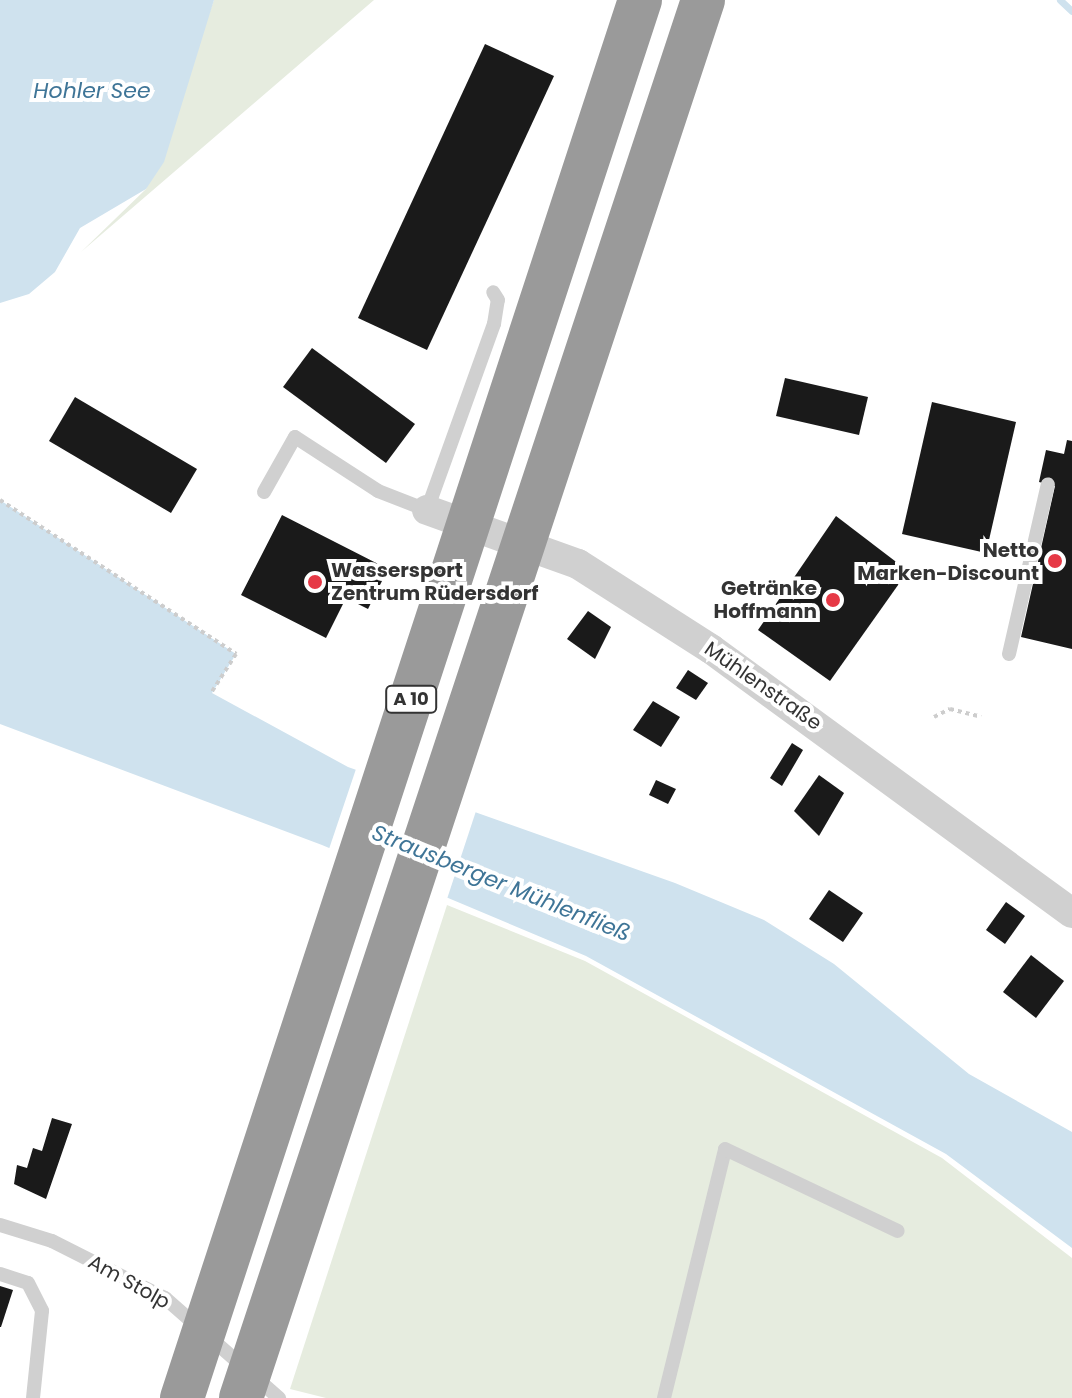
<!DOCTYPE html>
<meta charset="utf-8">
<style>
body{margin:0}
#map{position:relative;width:1072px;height:1398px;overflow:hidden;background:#fff;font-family:Poppins,sans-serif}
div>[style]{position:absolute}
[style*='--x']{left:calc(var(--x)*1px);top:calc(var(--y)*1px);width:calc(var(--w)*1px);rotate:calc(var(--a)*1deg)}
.green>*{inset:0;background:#e6ecdf}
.water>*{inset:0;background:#cfe2ee}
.pier>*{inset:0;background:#fff}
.stream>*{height:7px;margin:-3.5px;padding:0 3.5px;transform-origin:3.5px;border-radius:3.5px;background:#cfe2ee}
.building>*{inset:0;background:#1a1a1a}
.path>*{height:4px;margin-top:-2px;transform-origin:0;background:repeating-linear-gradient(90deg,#cdcdcd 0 4px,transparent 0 8px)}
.lane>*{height:14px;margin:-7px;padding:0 7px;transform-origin:7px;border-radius:7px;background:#d0d0d0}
.street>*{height:30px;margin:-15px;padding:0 15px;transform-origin:15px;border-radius:15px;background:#d0d0d0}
.highway>*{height:44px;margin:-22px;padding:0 22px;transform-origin:22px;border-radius:22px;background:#9a9a9a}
.dots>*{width:22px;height:22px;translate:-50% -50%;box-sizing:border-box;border:4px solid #fff;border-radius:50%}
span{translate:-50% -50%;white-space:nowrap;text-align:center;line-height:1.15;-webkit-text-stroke:8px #fff;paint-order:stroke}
.shield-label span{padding:2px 6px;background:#fff;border:2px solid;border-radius:6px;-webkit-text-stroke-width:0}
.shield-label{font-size:18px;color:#333;font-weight:700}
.poi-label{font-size:20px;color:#333;font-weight:700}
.right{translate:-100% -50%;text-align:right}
.left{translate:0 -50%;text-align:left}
.street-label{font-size:20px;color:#333}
.water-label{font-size:22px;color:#3f7597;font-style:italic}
</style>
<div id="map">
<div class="green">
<i style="clip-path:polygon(214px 0,374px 0,81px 252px,146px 189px)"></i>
<i style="clip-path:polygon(447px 905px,585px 961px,942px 1158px,1072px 1258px,1072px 1398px,326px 1398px,290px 1389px)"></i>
</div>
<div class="water">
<i style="clip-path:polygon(0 0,214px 0,164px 162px,146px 189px,80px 228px,55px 272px,29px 294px,0 303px)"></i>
<i style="clip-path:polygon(0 500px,236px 654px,212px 693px,348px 767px,675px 883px,764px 920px,834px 964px,969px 1074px,1072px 1132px,1072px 1248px,946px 1154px,586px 956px,322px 845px,0 724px)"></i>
</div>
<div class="pier">
<i style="clip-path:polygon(357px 766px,477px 808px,446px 902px,328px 852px)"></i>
</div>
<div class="stream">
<i style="--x:1060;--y:0;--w:16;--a:43"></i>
</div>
<div class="building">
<i style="clip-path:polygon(485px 44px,554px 76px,427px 350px,358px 318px)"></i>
<i style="clip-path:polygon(312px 348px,415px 424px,386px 463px,283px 387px)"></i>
<i style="clip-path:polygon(785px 378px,868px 397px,859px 435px,776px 416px)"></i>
<i style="clip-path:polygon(75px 397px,197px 469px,171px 513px,49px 441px)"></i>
<i style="clip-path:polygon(932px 402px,1016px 422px,986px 553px,902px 534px)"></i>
<i style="clip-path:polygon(1067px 440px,1072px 441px,1072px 649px,1021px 637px,1055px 486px,1039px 482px,1046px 450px,1064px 454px)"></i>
<i style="clip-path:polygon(282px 515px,388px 569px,368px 609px,346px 598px,326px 638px,241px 595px)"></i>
<i style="clip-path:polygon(836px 516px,908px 571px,830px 681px,758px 630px)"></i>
<i style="clip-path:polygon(588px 611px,611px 627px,595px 659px,567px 639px)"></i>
<i style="clip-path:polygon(688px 670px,708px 683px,696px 700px,676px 688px)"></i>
<i style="clip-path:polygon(653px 701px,680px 717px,661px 747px,633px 730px)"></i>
<i style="clip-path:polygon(792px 743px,803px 750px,782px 786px,770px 778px)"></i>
<i style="clip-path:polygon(819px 775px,844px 793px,819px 836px,794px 811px)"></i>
<i style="clip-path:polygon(656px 780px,676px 789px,668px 804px,649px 795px)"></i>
<i style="clip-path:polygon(829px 890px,863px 913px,843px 942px,809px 919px)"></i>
<i style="clip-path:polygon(1006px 902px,1025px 916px,1005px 944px,986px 930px)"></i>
<i style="clip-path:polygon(1031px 955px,1064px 981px,1036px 1018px,1003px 992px)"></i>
<i style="clip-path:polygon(52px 1118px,72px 1124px,46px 1199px,14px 1184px,17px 1165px,27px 1168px,33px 1148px,42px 1151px)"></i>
<i style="clip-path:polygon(0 1286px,13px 1290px,1px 1327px,0 1327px)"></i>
</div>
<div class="path">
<i style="--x:0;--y:500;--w:282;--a:33.1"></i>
<i style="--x:236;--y:654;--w:46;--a:122.7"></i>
<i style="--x:934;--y:717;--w:18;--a:-27"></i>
<i style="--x:950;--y:709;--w:32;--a:14"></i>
</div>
<div class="lane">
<i style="--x:264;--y:492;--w:63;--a:-60.6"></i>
<i style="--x:295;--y:437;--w:99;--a:33"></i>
<i style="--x:378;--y:491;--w:53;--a:21.2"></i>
<i style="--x:427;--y:510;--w:198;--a:-70.2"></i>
<i style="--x:494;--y:324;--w:24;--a:-81"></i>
<i style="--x:498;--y:300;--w:9;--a:-122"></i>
<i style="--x:1009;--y:654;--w:174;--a:-77.1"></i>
<i style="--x:0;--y:1225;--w:54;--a:17.1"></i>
<i style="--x:52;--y:1241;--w:127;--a:26.8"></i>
<i style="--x:165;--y:1298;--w:152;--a:41.3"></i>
<i style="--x:0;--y:1274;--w:29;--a:18"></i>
<i style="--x:28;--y:1283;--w:31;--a:63"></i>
<i style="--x:42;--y:1311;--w:87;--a:95.9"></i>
<i style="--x:664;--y:1398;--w:256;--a:-76.2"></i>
<i style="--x:725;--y:1149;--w:191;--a:25.4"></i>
</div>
<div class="street">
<i style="--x:427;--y:510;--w:160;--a:19.7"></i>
<i style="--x:578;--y:564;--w:158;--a:32.6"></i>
<i style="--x:711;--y:649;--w:447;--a:36.2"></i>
</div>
<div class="highway">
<i style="--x:182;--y:1398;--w:1471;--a:-71.86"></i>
<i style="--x:241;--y:1398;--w:1472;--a:-71.71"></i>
</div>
<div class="dots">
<i style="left:1055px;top:561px;background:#e63946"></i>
<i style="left:315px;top:582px;background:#e63946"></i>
<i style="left:833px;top:600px;background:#e63946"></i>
</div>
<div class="shield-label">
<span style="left:411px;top:699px">A 10</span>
</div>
<div class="poi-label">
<span class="right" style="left:1039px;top:562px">Netto<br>Marken-Discount</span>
<span class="left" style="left:331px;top:582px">Wassersport<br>Zentrum Rüdersdorf</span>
<span class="right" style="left:817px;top:600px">Getränke<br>Hoffmann</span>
</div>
<div class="street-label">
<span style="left:763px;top:686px;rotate:35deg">Mühlenstraße</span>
<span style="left:129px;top:1282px;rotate:29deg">Am Stolp</span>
</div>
<div class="water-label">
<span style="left:92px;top:91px">Hohler See</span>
<span style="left:501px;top:883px;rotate:22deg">Strausberger Mühlenfließ</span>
</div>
</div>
